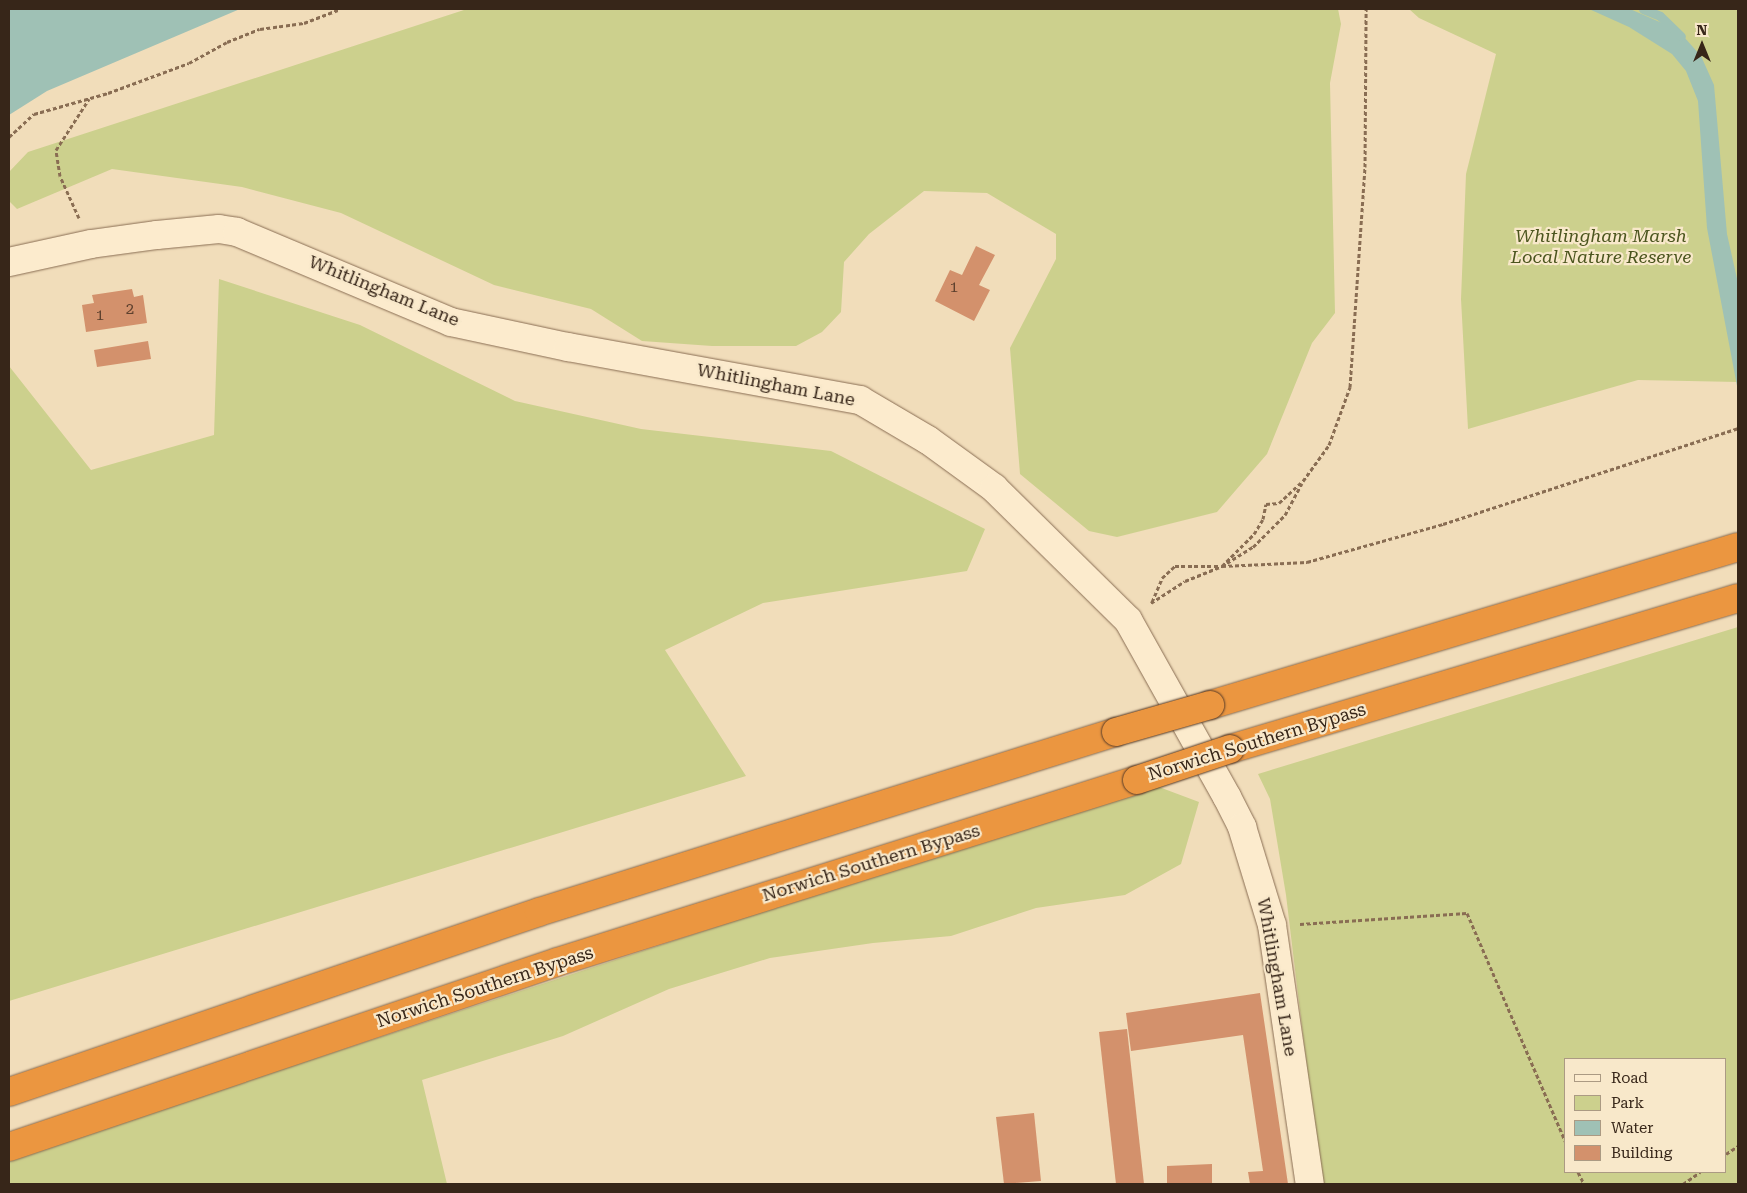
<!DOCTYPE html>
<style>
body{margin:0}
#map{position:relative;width:1747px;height:1193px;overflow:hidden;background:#f1ddba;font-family:"Roboto Serif",serif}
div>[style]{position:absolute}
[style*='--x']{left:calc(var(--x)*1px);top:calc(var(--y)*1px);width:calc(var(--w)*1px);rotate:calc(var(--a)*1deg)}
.green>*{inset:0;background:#ccd08d}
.water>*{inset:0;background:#9fc1b5}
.stream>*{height:9px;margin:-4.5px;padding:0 4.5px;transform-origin:4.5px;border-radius:4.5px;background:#9fc1b5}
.building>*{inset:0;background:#d3916c}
.path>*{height:3px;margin-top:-1.5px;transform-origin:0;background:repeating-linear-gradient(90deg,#896d53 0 4px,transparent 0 6.5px)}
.roads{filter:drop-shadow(0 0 1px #896d53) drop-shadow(0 0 1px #896d53)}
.minor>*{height:28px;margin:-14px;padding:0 14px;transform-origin:14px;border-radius:14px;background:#fcebcd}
.highway>*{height:28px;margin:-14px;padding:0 14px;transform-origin:14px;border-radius:14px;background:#eb9640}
.bridges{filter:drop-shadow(0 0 1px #563b28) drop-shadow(0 0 1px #563b28)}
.highway-bridge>*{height:28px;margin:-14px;padding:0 14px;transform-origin:14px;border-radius:14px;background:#eb9640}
span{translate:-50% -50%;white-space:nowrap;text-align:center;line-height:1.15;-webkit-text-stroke:4.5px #f8e8ca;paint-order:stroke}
.number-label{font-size:15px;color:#5e412e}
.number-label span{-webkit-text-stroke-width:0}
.park-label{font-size:18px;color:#4b551e;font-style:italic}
.street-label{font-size:18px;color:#372619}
.frame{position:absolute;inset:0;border:10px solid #372619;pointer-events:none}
.legend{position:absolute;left:1564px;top:1058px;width:162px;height:115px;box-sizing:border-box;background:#f8e8ca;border:1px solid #ab9a83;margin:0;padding:6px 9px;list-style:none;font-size:15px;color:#372619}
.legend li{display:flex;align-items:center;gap:10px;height:25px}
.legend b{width:25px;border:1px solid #ab9a83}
.north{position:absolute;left:1677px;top:20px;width:50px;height:50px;-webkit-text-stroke:4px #f8e8ca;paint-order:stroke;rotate:0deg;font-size:14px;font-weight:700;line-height:20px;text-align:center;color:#372619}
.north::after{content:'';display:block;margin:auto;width:18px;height:22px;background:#372619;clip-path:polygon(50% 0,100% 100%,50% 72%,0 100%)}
</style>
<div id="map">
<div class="green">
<i style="clip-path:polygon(467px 9px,1338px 9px,1341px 24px,1330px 83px,1335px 313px,1312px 343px,1267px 454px,1217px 512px,1117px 537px,1089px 531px,1020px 474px,1010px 348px,1056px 259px,1056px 234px,987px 193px,924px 191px,869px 234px,844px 262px,841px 312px,822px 332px,796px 346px,712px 346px,642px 341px,591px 309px,494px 285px,341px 213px,242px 187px,112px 169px,17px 209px,9px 201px,9px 172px,28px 152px)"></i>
<i style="clip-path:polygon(1409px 9px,1738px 9px,1738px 382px,1638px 380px,1468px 429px,1461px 299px,1466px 174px,1496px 54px,1419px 18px)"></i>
<i style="clip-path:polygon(219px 279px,360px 325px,515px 401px,641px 429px,831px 451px,985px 529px,967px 571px,763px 603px,665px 650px,746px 776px,9px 1001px,9px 366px,91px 470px,214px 435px)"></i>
<i style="clip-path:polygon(evenodd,1738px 627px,1738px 1184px,1321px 1184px,1286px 895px,1270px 799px,1258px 774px,1738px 627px,1566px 1059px,1726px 1059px,1726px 1172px,1566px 1172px,1566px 1059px)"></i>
<i style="clip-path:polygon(1151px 784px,1199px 802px,1181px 864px,1125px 895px,1036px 908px,951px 936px,873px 943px,770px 958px,669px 989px,563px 1036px,422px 1080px,447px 1184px,9px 1184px,9px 1159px)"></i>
</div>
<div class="water">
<i style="clip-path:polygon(9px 9px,240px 9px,47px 91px,9px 115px)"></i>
<i style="clip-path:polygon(1589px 9px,1630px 9px,1671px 27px,1684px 37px,1701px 56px,1714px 85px,1727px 234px,1738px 283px,1738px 391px,1707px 228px,1698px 101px,1686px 71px,1672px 54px,1629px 27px)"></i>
</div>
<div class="stream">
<i style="--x:1643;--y:9;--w:18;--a:22"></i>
<i style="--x:1660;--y:16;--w:29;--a:44"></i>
</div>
<div class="building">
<i style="clip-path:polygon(976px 246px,995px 255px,979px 285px,990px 290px,974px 321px,935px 301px,950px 270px,962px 275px)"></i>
<i style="clip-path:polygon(132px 289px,134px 297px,143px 295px,147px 323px,86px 332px,82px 305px,94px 303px,92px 295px)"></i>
<i style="clip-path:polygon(148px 341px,151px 359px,97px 367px,94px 350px)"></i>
<i style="clip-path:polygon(1260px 993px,1288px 1184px,1250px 1184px,1248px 1172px,1263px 1171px,1243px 1035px,1131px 1051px,1126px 1013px)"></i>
<i style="clip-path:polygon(1127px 1029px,1144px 1184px,1116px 1184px,1099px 1032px)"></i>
<i style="clip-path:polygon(1034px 1113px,1041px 1181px,1004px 1184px,996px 1117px)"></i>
<i style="clip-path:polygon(1212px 1164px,1212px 1184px,1167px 1184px,1167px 1166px)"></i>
</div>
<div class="path">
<i style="--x:9;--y:137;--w:34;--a:-43"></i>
<i style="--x:34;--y:114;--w:77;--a:-15.8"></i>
<i style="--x:108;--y:93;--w:86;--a:-20.3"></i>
<i style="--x:189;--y:63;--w:43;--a:-28.9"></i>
<i style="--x:227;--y:42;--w:35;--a:-22"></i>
<i style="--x:260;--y:29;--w:44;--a:-7.8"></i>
<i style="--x:304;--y:23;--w:39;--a:-21"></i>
<i style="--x:79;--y:218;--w:46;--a:-114.3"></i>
<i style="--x:60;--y:176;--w:26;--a:-99"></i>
<i style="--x:56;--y:150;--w:61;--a:-57.1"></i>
<i style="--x:1227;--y:563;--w:31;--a:-32"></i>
<i style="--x:1253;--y:547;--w:45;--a:-45"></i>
<i style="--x:1285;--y:515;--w:36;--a:-62"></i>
<i style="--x:1222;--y:566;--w:45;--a:-45"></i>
<i style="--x:1254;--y:534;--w:17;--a:-59"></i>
<i style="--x:1263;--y:519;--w:15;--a:-79"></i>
<i style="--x:1266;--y:504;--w:13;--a:-4"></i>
<i style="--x:1279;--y:503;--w:33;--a:-43"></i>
<i style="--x:1303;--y:481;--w:44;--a:-54.2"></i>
<i style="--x:1329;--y:445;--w:62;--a:-70.1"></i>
<i style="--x:1350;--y:387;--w:221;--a:-86.1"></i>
<i style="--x:1365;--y:167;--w:158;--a:-89.6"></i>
<i style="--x:1152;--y:602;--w:26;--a:-67"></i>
<i style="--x:1162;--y:578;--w:18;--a:-43"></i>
<i style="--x:1175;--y:566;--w:45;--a:0"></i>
<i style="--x:1151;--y:603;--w:40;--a:-32.9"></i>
<i style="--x:1185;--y:581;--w:40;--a:-22"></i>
<i style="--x:1222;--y:566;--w:85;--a:-2.7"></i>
<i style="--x:1307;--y:562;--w:141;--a:-15.6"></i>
<i style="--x:1443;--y:524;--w:310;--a:-18"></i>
<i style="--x:1300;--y:924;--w:167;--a:-3.8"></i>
<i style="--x:1467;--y:913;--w:250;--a:66.7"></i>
<i style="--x:1726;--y:1154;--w:14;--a:-34"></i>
<i style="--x:1578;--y:1172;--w:13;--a:63"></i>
<i style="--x:1683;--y:1184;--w:21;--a:-35"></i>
</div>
<div class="roads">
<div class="minor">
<i style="--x:9;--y:262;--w:84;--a:-12.4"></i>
<i style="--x:91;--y:244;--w:67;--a:-7.8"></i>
<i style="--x:157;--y:235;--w:62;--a:-5.5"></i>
<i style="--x:219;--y:229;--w:18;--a:9"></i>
<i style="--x:237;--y:232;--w:232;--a:22.8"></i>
<i style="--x:451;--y:322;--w:120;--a:12.1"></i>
<i style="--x:568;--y:347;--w:297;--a:10.3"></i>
<i style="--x:860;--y:400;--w:79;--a:30.5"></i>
<i style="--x:928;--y:440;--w:82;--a:36"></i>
<i style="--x:994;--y:488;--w:188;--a:44.6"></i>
<i style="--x:1128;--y:620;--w:203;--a:60.8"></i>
<i style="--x:1227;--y:797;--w:34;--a:63"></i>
<i style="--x:1242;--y:827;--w:102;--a:73"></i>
<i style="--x:1272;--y:925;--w:262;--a:81.7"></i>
</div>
<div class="highway">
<i style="--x:1210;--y:705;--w:551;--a:-16.66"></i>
<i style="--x:1230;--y:749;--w:530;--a:-16.55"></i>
<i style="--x:9;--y:1092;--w:560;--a:-18.76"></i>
<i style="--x:539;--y:912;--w:604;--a:-17.33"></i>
<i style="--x:9;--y:1147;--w:578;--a:-18.65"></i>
<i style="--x:557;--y:962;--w:608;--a:-17.42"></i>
</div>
</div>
<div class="bridges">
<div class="highway-bridge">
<i style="--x:1116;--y:732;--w:98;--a:-16"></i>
<i style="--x:1137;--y:780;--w:98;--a:-18.4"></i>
</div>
</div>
<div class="number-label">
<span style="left:954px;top:288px">1</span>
<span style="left:130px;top:310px">2</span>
<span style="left:100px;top:316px">1</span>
</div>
<div class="park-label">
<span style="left:1601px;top:247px">Whitlingham Marsh<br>Local Nature Reserve</span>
</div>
<div class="street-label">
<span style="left:384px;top:291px;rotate:22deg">Whitlingham Lane</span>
<span style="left:776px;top:385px;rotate:11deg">Whitlingham Lane</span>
<span style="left:1257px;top:742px;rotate:-17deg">Norwich Southern Bypass</span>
<span style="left:871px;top:863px;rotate:-17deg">Norwich Southern Bypass</span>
<span style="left:1277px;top:977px;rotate:80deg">Whitlingham Lane</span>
<span style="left:485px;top:987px;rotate:-18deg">Norwich Southern Bypass</span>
</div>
<div class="frame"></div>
<ul class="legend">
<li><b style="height:6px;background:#fcebcd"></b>Road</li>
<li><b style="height:14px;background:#ccd08d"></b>Park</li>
<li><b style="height:14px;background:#9fc1b5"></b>Water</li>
<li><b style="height:14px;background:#d3916c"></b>Building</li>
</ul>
<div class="north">N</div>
</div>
